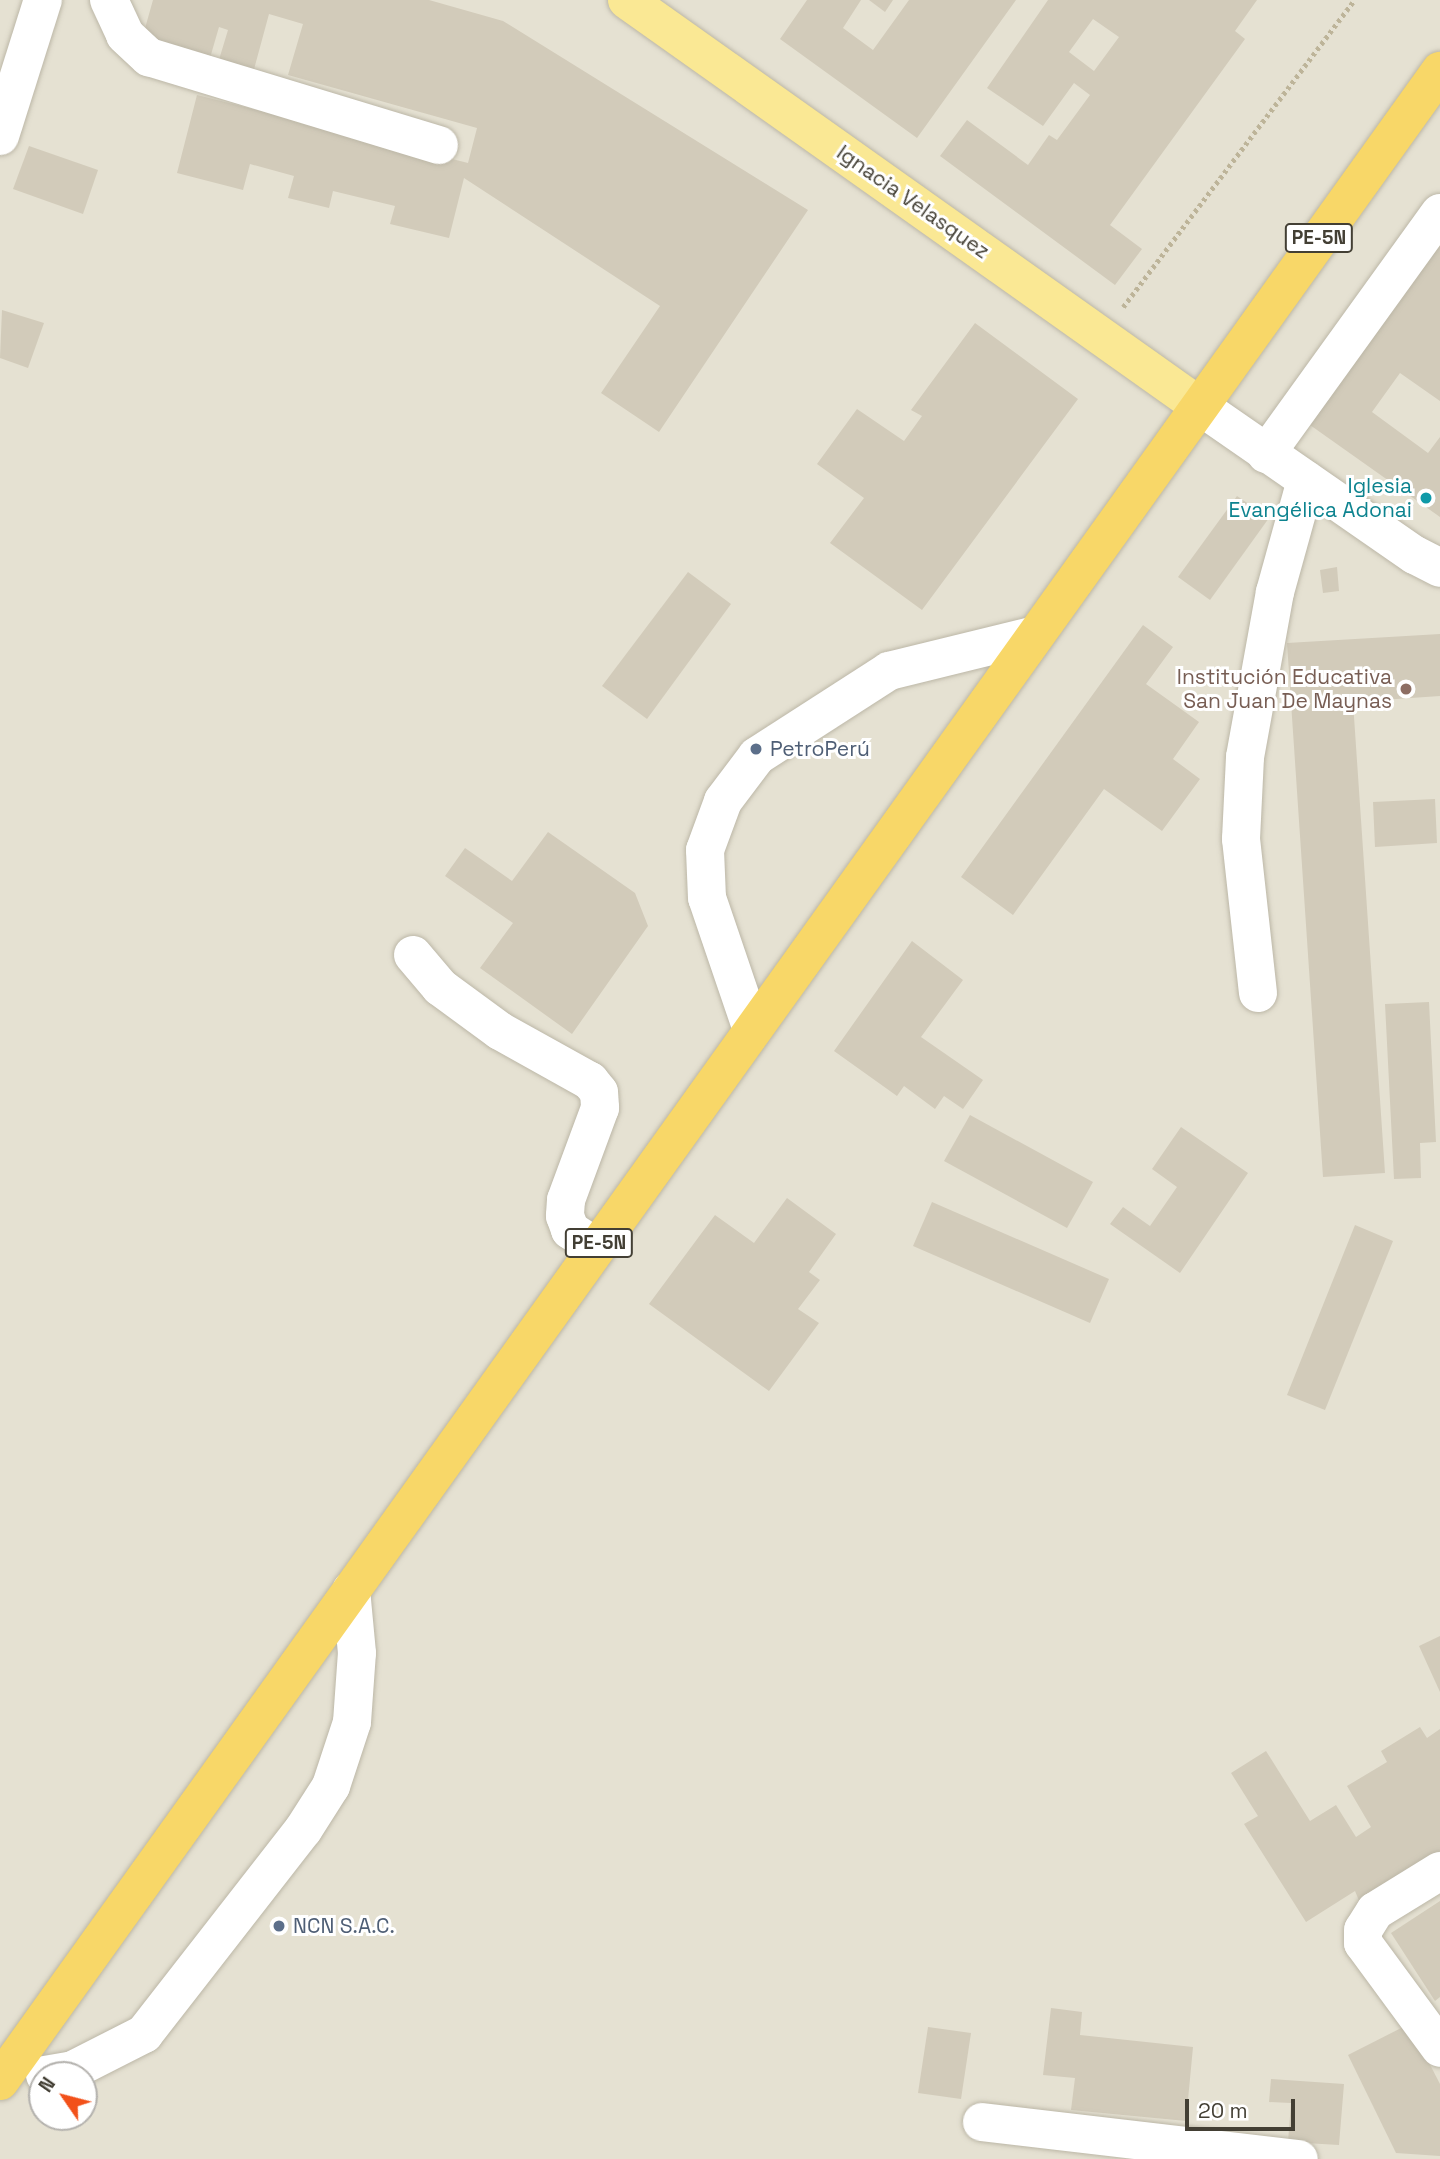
<!DOCTYPE html>
<meta charset="utf-8">
<style>
body{margin:0}
#map{position:relative;width:1440px;height:2159px;overflow:hidden;background:#f1efe4;font-family:"Space Grotesk",sans-serif}
div>[style]{position:absolute}
[style*='--x']{left:calc(var(--x)*1px);top:calc(var(--y)*1px);width:calc(var(--w)*1px);rotate:calc(var(--a)*1deg)}
.residential>*{inset:0;background:#e5e1d2}
.building>*{inset:0;background:#d2cbba}
.path>*{height:4.5px;margin-top:-2.25px;transform-origin:0;background:repeating-linear-gradient(90deg,#bdb499 0 3.5px,transparent 0 7px)}
.roads{filter:drop-shadow(0 0 2px #bcb7a7) drop-shadow(0 0 2px #bcb7a7)}
.minor>*{height:38px;margin:-19px;padding:0 19px;transform-origin:19px;border-radius:19px;background:#fff}
.major>*{height:38px;margin:-19px;padding:0 19px;transform-origin:19px;border-radius:19px;background:#fae894}
.highway>*{height:38px;margin:-19px;padding:0 19px;transform-origin:19px;border-radius:19px;background:#f8d768}
.dots>*{width:19px;height:19px;translate:-50% -50%;box-sizing:border-box;border:4px solid #fff;border-radius:50%}
span{translate:-50% -50%;white-space:nowrap;text-align:center;line-height:1.15;-webkit-text-stroke:6px #fff;paint-order:stroke}
.shield-label span{padding:2px 5px;background:#fff;border:2px solid;border-radius:5px;-webkit-text-stroke-width:0}
.shield-label{font-size:19px;color:#433f34;font-weight:700}
.street-label{font-size:21px;color:#433f34}
.culture-label{font-size:21px;color:#0d838f}
.right{translate:-100% -50%;text-align:right}
.education-label{font-size:21px;color:#785e54}
.service-label{font-size:21px;color:#4e5e75}
.left{translate:0 -50%;text-align:left}
.north{position:absolute;left:28px;top:2061px;width:70px;height:70px;box-sizing:border-box;background:#fff;border:2px solid #b4b2ae;border-radius:50%;rotate:305deg;font-size:19px;font-weight:700;line-height:28px;text-align:center;color:#433f34}
.north::after{content:'';display:block;margin:auto;width:24px;height:32px;background:#f2511a;clip-path:polygon(50% 0,100% 100%,50% 72%,0 100%)}
.scale{position:absolute;left:1185px;top:2099px;width:110px;height:32px;box-sizing:border-box;border:4px solid #433f34;border-top:0;padding-left:9px;font-size:21px;line-height:24px;white-space:nowrap;color:#433f34;-webkit-text-stroke:5px #fff;paint-order:stroke}
</style>
<div id="map">
<div class="residential">
<i style="clip-path:polygon(evenodd,0 0,1440px 0,1440px 2159px,0 2159px,0 0,42px 2075px,84px 2075px,84px 2117px,42px 2117px,42px 2075px)"></i>
</div>
<div class="building">
<i style="clip-path:polygon(153px 0,429px 0,503px 21px,808px 210px,659px 432px,601px 393px,660px 306px,464px 178px,449px 238px,390px 224px,395px 206px,333px 191px,329px 208px,288px 198px,294px 176px,250px 164px,243px 190px,177px 173px,197px 95px,468px 163px,477px 128px,288px 75px,303px 24px,269px 14px,253px 73px,218px 63px,228px 30px,219px 27px,210px 58px,142px 39px)"></i>
<i style="clip-path:polygon(807px 0,861px 0,843px 28px,873px 50px,909px 0,1016px 0,917px 138px,780px 39px)"></i>
<i style="clip-path:polygon(869px 0,893px 0,885px 12px)"></i>
<i style="clip-path:polygon(evenodd,1048px 0,1257px 0,1235px 31px,1245px 39px,1110px 225px,1142px 249px,1115px 285px,940px 156px,967px 120px,1028px 165px,1049px 135px,1057px 140px,1090px 95px,1074px 83px,1043px 126px,987px 88px,1048px 0,1093px 19px,1119px 37px,1094px 71px,1069px 52px,1093px 19px)"></i>
<i style="clip-path:polygon(29px 146px,98px 170px,83px 214px,13px 189px)"></i>
<i style="clip-path:polygon(1440px 243px,1440px 401px,1400px 373px,1372px 412px,1428px 453px,1440px 437px,1440px 517px,1310px 425px)"></i>
<i style="clip-path:polygon(2px 310px,44px 323px,28px 368px,0 358px)"></i>
<i style="clip-path:polygon(975px 323px,1078px 399px,922px 610px,830px 543px,864px 498px,817px 464px,857px 409px,904px 441px,922px 416px,911px 410px)"></i>
<i style="clip-path:polygon(1237px 496px,1269px 518px,1210px 600px,1178px 577px)"></i>
<i style="clip-path:polygon(1337px 567px,1339px 591px,1323px 593px,1320px 570px)"></i>
<i style="clip-path:polygon(688px 572px,731px 604px,647px 719px,602px 686px)"></i>
<i style="clip-path:polygon(1143px 625px,1173px 647px,1146px 684px,1199px 722px,1173px 759px,1200px 779px,1162px 831px,1104px 789px,1013px 915px,961px 877px)"></i>
<i style="clip-path:polygon(1440px 634px,1440px 696px,1353px 702px,1385px 1173px,1323px 1177px,1287px 643px)"></i>
<i style="clip-path:polygon(1435px 799px,1437px 843px,1375px 847px,1373px 802px)"></i>
<i style="clip-path:polygon(548px 832px,635px 893px,648px 926px,572px 1034px,480px 968px,513px 923px,445px 876px,465px 848px,512px 881px)"></i>
<i style="clip-path:polygon(912px 941px,963px 980px,921px 1037px,983px 1080px,963px 1109px,944px 1096px,935px 1109px,904px 1086px,897px 1096px,834px 1051px)"></i>
<i style="clip-path:polygon(1429px 1002px,1436px 1142px,1420px 1143px,1421px 1178px,1394px 1179px,1385px 1004px)"></i>
<i style="clip-path:polygon(970px 1115px,1093px 1182px,1067px 1228px,944px 1161px)"></i>
<i style="clip-path:polygon(1181px 1127px,1248px 1173px,1180px 1273px,1110px 1224px,1123px 1207px,1150px 1226px,1177px 1187px,1152px 1169px)"></i>
<i style="clip-path:polygon(787px 1198px,836px 1234px,809px 1272px,820px 1280px,798px 1309px,819px 1323px,769px 1391px,649px 1304px,715px 1215px,754px 1243px)"></i>
<i style="clip-path:polygon(932px 1202px,1109px 1279px,1090px 1323px,913px 1246px)"></i>
<i style="clip-path:polygon(1355px 1225px,1393px 1241px,1325px 1410px,1287px 1395px)"></i>
<i style="clip-path:polygon(1440px 1636px,1440px 1692px,1419px 1646px)"></i>
<i style="clip-path:polygon(1420px 1727px,1427px 1738px,1440px 1729px,1440px 1851px,1360px 1903px,1355px 1891px,1306px 1922px,1244px 1824px,1258px 1816px,1231px 1773px,1266px 1751px,1310px 1821px,1336px 1805px,1356px 1837px,1371px 1827px,1347px 1786px,1387px 1762px,1381px 1751px)"></i>
<i style="clip-path:polygon(1440px 1901px,1440px 1997px,1435px 2001px,1391px 1933px)"></i>
<i style="clip-path:polygon(1051px 2008px,1082px 2012px,1080px 2035px,1193px 2047px,1186px 2121px,1071px 2110px,1075px 2078px,1043px 2075px)"></i>
<i style="clip-path:polygon(1409px 2024px,1440px 2084px,1440px 2156px,1396px 2153px,1348px 2055px)"></i>
<i style="clip-path:polygon(928px 2027px,971px 2033px,961px 2099px,918px 2093px)"></i>
<i style="clip-path:polygon(1271px 2079px,1344px 2084px,1339px 2145px,1288px 2142px,1291px 2103px,1269px 2102px)"></i>
</div>
<div class="path">
<i style="--x:1123;--y:307;--w:384;--a:-53"></i>
</div>
<div class="roads">
<div class="minor">
<i style="--x:109;--y:0;--w:38;--a:65"></i>
<i style="--x:125;--y:35;--w:33;--a:43"></i>
<i style="--x:149;--y:57;--w:303;--a:16.9"></i>
<i style="--x:0;--y:136;--w:143;--a:-72.5"></i>
<i style="--x:1198;--y:405;--w:264;--a:34.7"></i>
<i style="--x:1415;--y:555;--w:28;--a:27"></i>
<i style="--x:1266;--y:454;--w:297;--a:-54.2"></i>
<i style="--x:413;--y:955;--w:42;--a:49.8"></i>
<i style="--x:440;--y:987;--w:74;--a:36.3"></i>
<i style="--x:500;--y:1031;--w:103;--a:29.1"></i>
<i style="--x:590;--y:1081;--w:14;--a:51"></i>
<i style="--x:599;--y:1092;--w:16;--a:86"></i>
<i style="--x:600;--y:1108;--w:98;--a:110.3"></i>
<i style="--x:566;--y:1200;--w:16;--a:94"></i>
<i style="--x:565;--y:1216;--w:15;--a:70"></i>
<i style="--x:570;--y:1230;--w:31;--a:33"></i>
<i style="--x:1258;--y:993;--w:155;--a:-96.3"></i>
<i style="--x:1241;--y:839;--w:82;--a:-87.2"></i>
<i style="--x:1245;--y:757;--w:168;--a:-79.7"></i>
<i style="--x:1275;--y:592;--w:116;--a:-74.5"></i>
<i style="--x:752;--y:1030;--w:139;--a:-108.8"></i>
<i style="--x:707;--y:898;--w:48;--a:-92.4"></i>
<i style="--x:705;--y:850;--w:52;--a:-69.8"></i>
<i style="--x:723;--y:801;--w:56;--a:-52.9"></i>
<i style="--x:757;--y:756;--w:157;--a:-32.8"></i>
<i style="--x:889;--y:671;--w:147;--a:-13.8"></i>
<i style="--x:1440;--y:1871;--w:76;--a:148.4"></i>
<i style="--x:1375;--y:1911;--w:22;--a:122"></i>
<i style="--x:1363;--y:1930;--w:13;--a:90"></i>
<i style="--x:1363;--y:1943;--w:130;--a:53.7"></i>
<i style="--x:45;--y:2075;--w:28;--a:-10"></i>
<i style="--x:73;--y:2070;--w:80;--a:-26.9"></i>
<i style="--x:144;--y:2034;--w:259;--a:-52.1"></i>
<i style="--x:303;--y:1830;--w:52;--a:-57.5"></i>
<i style="--x:331;--y:1786;--w:67;--a:-71.8"></i>
<i style="--x:352;--y:1722;--w:69;--a:-85.9"></i>
<i style="--x:357;--y:1653;--w:63;--a:-95.4"></i>
<i style="--x:982;--y:2122;--w:319;--a:6.7"></i>
</div>
<div class="major">
<i style="--x:627;--y:0;--w:700;--a:35.35"></i>
</div>
<div class="highway">
<i style="--x:0;--y:2081;--w:2473;--a:-54.38"></i>
</div>
</div>
<div class="dots">
<i style="left:1426px;top:498px;background:#0f9aa8"></i>
<i style="left:1406px;top:689px;background:#8d6e63"></i>
<i style="left:756px;top:749px;background:#5c6f8a"></i>
<i style="left:279px;top:1926px;background:#5c6f8a"></i>
</div>
<div class="shield-label">
<span style="left:1319px;top:238px">PE-5N</span>
<span style="left:599px;top:1243px">PE-5N</span>
</div>
<div class="street-label">
<span style="left:913px;top:202px;rotate:35deg">Ignacia Velasquez</span>
</div>
<div class="culture-label">
<span class="right" style="left:1412px;top:498px">Iglesia<br>Evangélica Adonai</span>
</div>
<div class="education-label">
<span class="right" style="left:1392px;top:689px">Institución Educativa<br>San Juan De Maynas</span>
</div>
<div class="service-label">
<span class="left" style="left:770px;top:749px">PetroPerú</span>
<span class="left" style="left:293px;top:1926px">NCN S.A.C.</span>
</div>
<div class="north">N</div>
<div class="scale">20 m</div>
</div>
